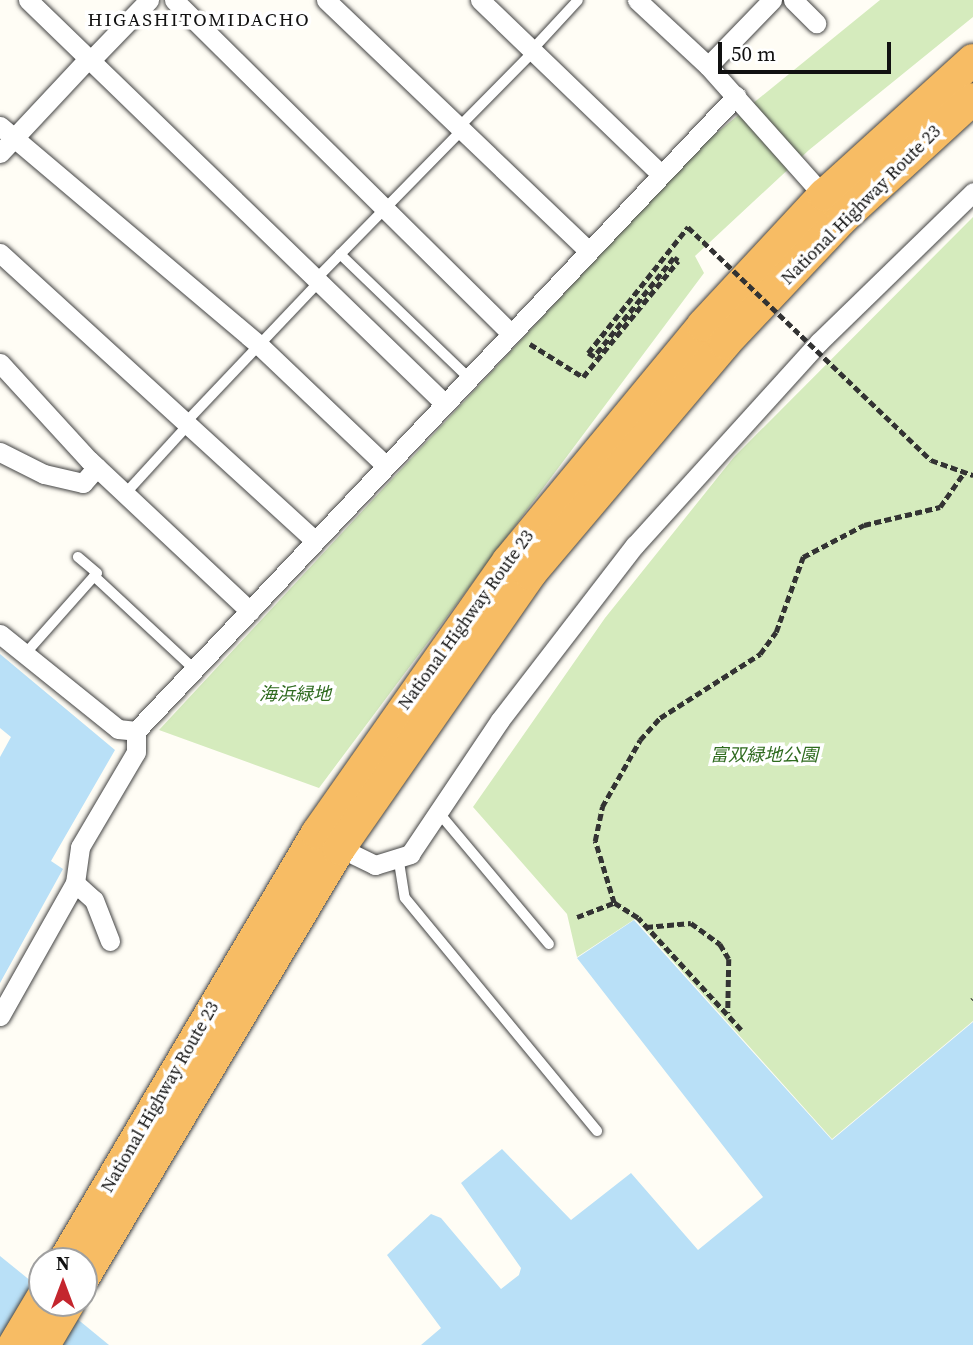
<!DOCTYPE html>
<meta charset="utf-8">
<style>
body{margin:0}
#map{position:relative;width:973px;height:1345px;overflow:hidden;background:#fffdf5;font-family:"Source Serif 4","Noto Sans JP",serif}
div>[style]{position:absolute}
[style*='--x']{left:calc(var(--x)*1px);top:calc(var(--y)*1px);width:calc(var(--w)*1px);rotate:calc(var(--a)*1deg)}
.green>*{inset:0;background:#d5ebbd}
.water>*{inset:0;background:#b9e0f7}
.path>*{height:4.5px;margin-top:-2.25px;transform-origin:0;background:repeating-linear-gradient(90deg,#333 0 7px,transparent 0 10.5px)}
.roads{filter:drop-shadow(0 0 2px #444) drop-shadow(0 0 2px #444)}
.service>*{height:10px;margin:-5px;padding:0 5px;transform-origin:5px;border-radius:5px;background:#fff}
.minor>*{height:19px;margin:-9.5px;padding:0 9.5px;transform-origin:9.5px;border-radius:9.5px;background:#fff}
.trunk>*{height:32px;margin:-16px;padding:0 16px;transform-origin:16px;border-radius:16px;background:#f7bc64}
.path-bridge>*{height:4.5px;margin-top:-2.25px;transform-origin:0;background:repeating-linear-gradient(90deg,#333 0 7px,transparent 0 10.5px)}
span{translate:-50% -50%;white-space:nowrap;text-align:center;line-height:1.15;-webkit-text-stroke:7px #fff;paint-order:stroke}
.street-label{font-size:18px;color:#111}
.park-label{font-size:18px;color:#2f6b1f;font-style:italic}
.neighbourhood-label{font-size:19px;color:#111;letter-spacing:2px}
.north{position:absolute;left:28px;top:1247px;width:70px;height:70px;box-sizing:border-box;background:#fff;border:2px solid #a0a0a0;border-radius:50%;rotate:0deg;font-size:19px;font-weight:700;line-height:28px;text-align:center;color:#111}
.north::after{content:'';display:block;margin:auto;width:24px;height:32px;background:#c4262e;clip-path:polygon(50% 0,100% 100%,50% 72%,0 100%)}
.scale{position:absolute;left:718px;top:42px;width:173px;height:32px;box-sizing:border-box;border:4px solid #111;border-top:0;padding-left:9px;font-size:21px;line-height:24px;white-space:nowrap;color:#111;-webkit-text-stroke:5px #fff;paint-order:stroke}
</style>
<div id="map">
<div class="green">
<i style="clip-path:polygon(880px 0,973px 0,973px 17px,809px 150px,695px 256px,704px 273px,319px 788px,159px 730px,704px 143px)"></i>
<i style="clip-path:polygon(973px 217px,973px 1021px,832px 1139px,635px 919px,577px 957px,567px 914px,473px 807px,605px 618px,734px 457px)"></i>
</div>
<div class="water">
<i style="clip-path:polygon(0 654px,115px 750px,51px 861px,63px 869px,0 983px,0 757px,11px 737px,0 728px)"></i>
<i style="clip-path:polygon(634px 920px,832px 1140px,973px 1022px,973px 1345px,421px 1345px,441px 1328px,387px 1255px,431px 1214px,441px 1218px,501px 1289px,519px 1275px,521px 1268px,461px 1183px,502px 1149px,571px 1220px,631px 1173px,698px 1250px,763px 1197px,577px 958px)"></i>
<i style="clip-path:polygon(0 1256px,42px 1290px,109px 1345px,0 1345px)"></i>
</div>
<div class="path">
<i style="--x:530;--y:344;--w:62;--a:31.9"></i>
<i style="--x:583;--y:377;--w:150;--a:-50.7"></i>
<i style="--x:931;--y:460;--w:45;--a:19.7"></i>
<i style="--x:577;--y:917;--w:40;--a:-21"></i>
<i style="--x:646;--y:927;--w:45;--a:-5.1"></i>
<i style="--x:691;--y:923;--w:36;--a:36"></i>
<i style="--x:720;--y:944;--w:17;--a:59"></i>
<i style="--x:729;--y:959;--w:54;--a:91.1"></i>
<i style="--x:972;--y:1000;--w:1;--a:-45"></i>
<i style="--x:741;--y:1030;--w:152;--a:-132.6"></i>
<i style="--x:638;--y:918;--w:28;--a:-148"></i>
<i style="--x:614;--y:903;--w:65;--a:-107"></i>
<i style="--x:595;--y:841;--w:35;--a:-78"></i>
<i style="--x:602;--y:807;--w:77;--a:-60.4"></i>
<i style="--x:640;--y:740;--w:30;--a:-48"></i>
<i style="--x:660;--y:718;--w:119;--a:-32.6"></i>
<i style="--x:760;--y:654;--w:27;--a:-54"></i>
<i style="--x:776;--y:632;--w:80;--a:-70.2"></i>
<i style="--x:803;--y:557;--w:69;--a:-27.7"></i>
<i style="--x:864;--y:525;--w:78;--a:-13.3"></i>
<i style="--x:940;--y:507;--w:40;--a:-55.1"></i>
</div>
<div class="roads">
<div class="service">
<i style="--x:531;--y:51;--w:69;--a:-47.3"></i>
<i style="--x:459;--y:127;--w:105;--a:-45.4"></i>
<i style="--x:340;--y:254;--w:179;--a:43.9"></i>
<i style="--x:316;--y:279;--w:209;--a:-45.6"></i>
<i style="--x:187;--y:421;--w:192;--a:-46.5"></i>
<i style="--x:125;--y:494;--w:95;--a:-47.6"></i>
<i style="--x:94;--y:576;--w:137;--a:42.9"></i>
<i style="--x:25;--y:654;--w:108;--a:-48.4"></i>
<i style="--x:97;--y:573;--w:25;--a:-140"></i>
<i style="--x:439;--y:813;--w:171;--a:50"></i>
<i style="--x:399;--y:862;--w:36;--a:81"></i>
<i style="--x:405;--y:898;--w:302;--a:50.5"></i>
</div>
<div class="minor">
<i style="--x:28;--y:0;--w:579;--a:44.09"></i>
<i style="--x:174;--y:0;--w:474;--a:44.7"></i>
<i style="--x:326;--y:0;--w:362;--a:43.7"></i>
<i style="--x:480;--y:0;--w:251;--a:43.9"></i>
<i style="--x:637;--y:0;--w:97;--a:42.9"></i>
<i style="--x:708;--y:66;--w:182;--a:48.3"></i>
<i style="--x:793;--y:0;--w:33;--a:45"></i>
<i style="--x:90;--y:61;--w:85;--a:-46"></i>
<i style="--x:708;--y:66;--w:92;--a:-45.9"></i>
<i style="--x:0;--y:126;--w:339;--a:40.2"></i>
<i style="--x:259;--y:345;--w:175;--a:43.6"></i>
<i style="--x:0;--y:153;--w:129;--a:-46.9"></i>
<i style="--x:0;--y:253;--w:427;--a:42.4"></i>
<i style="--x:0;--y:363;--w:132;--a:47.5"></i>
<i style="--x:89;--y:460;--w:221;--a:43.2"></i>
<i style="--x:0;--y:452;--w:49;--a:26.6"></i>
<i style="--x:44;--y:474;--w:40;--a:13"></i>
<i style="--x:83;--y:483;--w:21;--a:-49"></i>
<i style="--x:0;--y:634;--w:151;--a:38.8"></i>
<i style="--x:118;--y:729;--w:18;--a:6"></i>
<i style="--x:136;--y:731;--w:874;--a:-46.62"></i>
<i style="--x:332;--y:844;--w:48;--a:26"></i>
<i style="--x:375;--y:865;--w:37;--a:-17"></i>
<i style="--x:410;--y:854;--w:161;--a:-56.1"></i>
<i style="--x:500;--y:720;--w:221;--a:-52.4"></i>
<i style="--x:635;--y:545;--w:274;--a:-47.8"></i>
<i style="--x:819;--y:342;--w:215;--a:-44.2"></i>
<i style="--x:75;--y:883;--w:25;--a:42"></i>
<i style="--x:94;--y:900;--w:44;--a:68.7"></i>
<i style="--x:0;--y:1016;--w:153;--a:-60.6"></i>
<i style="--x:75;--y:883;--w:36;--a:-82"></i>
<i style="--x:80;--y:847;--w:110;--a:-59.5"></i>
<i style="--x:136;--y:752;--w:21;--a:-90"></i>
</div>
<div class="trunk">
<i style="--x:64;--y:1261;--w:497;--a:-59.4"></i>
<i style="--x:317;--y:833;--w:332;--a:-54.9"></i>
<i style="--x:508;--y:561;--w:306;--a:-50.4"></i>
<i style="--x:703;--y:325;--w:178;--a:-47.1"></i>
<i style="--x:824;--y:195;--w:201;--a:-42.2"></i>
<i style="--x:84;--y:1277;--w:498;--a:-59.2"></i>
<i style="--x:339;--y:849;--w:335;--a:-55.2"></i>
<i style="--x:530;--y:574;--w:302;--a:-49.8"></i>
<i style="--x:725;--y:343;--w:172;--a:-46.7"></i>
<i style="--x:843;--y:218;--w:176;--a:-42.5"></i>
<i style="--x:14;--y:1345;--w:55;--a:-59.2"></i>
<i style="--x:44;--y:1345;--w:49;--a:-59.2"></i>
</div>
</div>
<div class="path-bridge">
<i style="--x:678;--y:261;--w:5;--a:-143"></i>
<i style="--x:674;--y:258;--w:127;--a:128.9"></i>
<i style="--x:594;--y:357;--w:7;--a:-146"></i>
<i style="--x:588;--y:353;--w:161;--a:-51.6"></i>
<i style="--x:688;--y:227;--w:337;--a:43.8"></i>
</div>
<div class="street-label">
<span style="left:861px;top:205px;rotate:-45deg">National Highway Route 23</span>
<span style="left:466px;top:620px;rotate:-54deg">National Highway Route 23</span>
<span style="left:160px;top:1097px;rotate:-60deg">National Highway Route 23</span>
</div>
<div class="park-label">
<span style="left:295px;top:694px">海浜緑地</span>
<span style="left:764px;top:755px">富双緑地公園</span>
</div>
<div class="neighbourhood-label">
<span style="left:199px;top:20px">HIGASHITOMIDACHO</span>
</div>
<div class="north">N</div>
<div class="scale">50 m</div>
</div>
